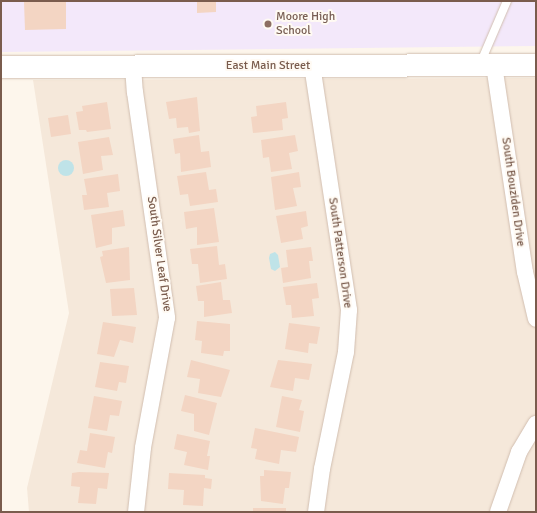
<!DOCTYPE html>
<style>
body{margin:0}
#map{position:relative;width:537px;height:513px;overflow:hidden;background:#fdf6ec;font-family:Signika,sans-serif}
div>[style]{position:absolute}
[style*='--x']{left:calc(var(--x)*1px);top:calc(var(--y)*1px);width:calc(var(--w)*1px);rotate:calc(var(--a)*1deg)}
.residential>*{inset:0;background:#f5e8da}
.education>*{inset:0;background:#f3e8fa}
.water>*{inset:0;background:#bfe3e8}
.round{border-radius:50%}
.building>*{inset:0;background:#f3d5c3}
.roads{filter:drop-shadow(0 0 1px #d1beb0) drop-shadow(0 0 1px #d1beb0)}
.lane>*{height:8px;margin:-4px;padding:0 4px;transform-origin:4px;border-radius:4px;background:#fff}
.street>*{height:16px;margin:-8px;padding:0 8px;transform-origin:8px;border-radius:8px;background:#fff}
.secondary>*{height:22px;margin:-11px;padding:0 11px;transform-origin:11px;border-radius:11px;background:#fff}
.dots>*{width:11px;height:11px;translate:-50% -50%;box-sizing:border-box;border:2px solid #fffaf3;border-radius:50%}
span{translate:-50% -50%;white-space:nowrap;text-align:center;line-height:1.15;-webkit-text-stroke:4px #fffaf3;paint-order:stroke}
.education-label{font-size:12px;color:#785e54}
.left{translate:0 -50%;text-align:left}
.street-label{font-size:12px;color:#7a5c4d}
.frame{position:absolute;inset:0;border:2px solid #7a5c4d;pointer-events:none}
</style>
<div id="map">
<div class="residential">
<i style="clip-path:polygon(536px 78px,536px 512px,29px 512px,27px 488px,69px 313px,33px 80px)"></i>
</div>
<div class="education">
<i style="clip-path:polygon(1px 1px,536px 1px,536px 46px,1px 52px)"></i>
</div>
<div class="water">
<i class="round" style="left:58px;top:160px;width:16px;height:16px"></i>
<i style="clip-path:polygon(275px 252px,278px 255px,280px 267px,275px 271px,271px 269px,269px 258px,270px 254px)"></i>
</div>
<div class="building">
<i style="clip-path:polygon(66px 1px,66px 29px,25px 30px,24px 2px)"></i>
<i style="clip-path:polygon(197px 1px,216px 1px,216px 12px,197px 13px)"></i>
<i style="clip-path:polygon(197px 97px,200px 131px,189px 133px,188px 127px,177px 128px,176px 118px,169px 119px,166px 102px)"></i>
<i style="clip-path:polygon(107px 102px,111px 129px,87px 132px,86px 130px,79px 130px,76px 112px,83px 111px,82px 106px)"></i>
<i style="clip-path:polygon(286px 102px,288px 118px,282px 119px,283px 130px,253px 133px,251px 117px,257px 116px,256px 106px)"></i>
<i style="clip-path:polygon(68px 115px,71px 134px,51px 137px,48px 118px)"></i>
<i style="clip-path:polygon(199px 135px,201px 152px,209px 151px,211px 167px,181px 172px,180px 153px,175px 154px,173px 139px)"></i>
<i style="clip-path:polygon(295px 135px,298px 151px,289px 153px,292px 169px,271px 172px,269px 157px,263px 158px,261px 140px)"></i>
<i style="clip-path:polygon(109px 137px,113px 155px,101px 156px,103px 170px,83px 174px,78px 142px)"></i>
<i style="clip-path:polygon(206px 172px,209px 190px,216px 189px,218px 202px,190px 206px,188px 194px,180px 195px,177px 176px)"></i>
<i style="clip-path:polygon(299px 172px,301px 187px,293px 188px,297px 206px,275px 210px,271px 177px)"></i>
<i style="clip-path:polygon(118px 174px,120px 191px,107px 193px,109px 207px,84px 210px,82px 195px,87px 195px,84px 179px)"></i>
<i style="clip-path:polygon(214px 208px,219px 242px,197px 245px,197px 227px,186px 229px,184px 212px)"></i>
<i style="clip-path:polygon(123px 210px,125px 226px,112px 228px,112px 244px,96px 248px,91px 215px)"></i>
<i style="clip-path:polygon(306px 211px,308px 226px,301px 228px,303px 239px,281px 243px,276px 216px)"></i>
<i style="clip-path:polygon(217px 246px,219px 265px,225px 264px,227px 279px,200px 283px,198px 264px,192px 264px,190px 249px)"></i>
<i style="clip-path:polygon(129px 247px,130px 280px,106px 283px,100px 257px,103px 256px,102px 251px)"></i>
<i style="clip-path:polygon(311px 247px,313px 261px,309px 261px,311px 278px,283px 283px,281px 268px,288px 267px,286px 250px)"></i>
<i style="clip-path:polygon(221px 282px,223px 300px,230px 300px,232px 313px,204px 317px,204px 301px,198px 301px,196px 286px)"></i>
<i style="clip-path:polygon(317px 283px,319px 298px,312px 299px,314px 316px,292px 318px,291px 305px,286px 305px,283px 287px)"></i>
<i style="clip-path:polygon(134px 288px,137px 315px,112px 316px,110px 289px)"></i>
<i style="clip-path:polygon(197px 321px,230px 324px,230px 351px,224px 351px,223px 356px,201px 353px,202px 341px,195px 340px)"></i>
<i style="clip-path:polygon(103px 322px,136px 327px,133px 343px,120px 340px,114px 357px,97px 354px)"></i>
<i style="clip-path:polygon(289px 323px,320px 327px,317px 344px,309px 343px,308px 353px,285px 349px)"></i>
<i style="clip-path:polygon(191px 360px,230px 370px,221px 397px,198px 393px,200px 379px,187px 377px)"></i>
<i style="clip-path:polygon(278px 360px,312px 364px,309px 380px,295px 378px,293px 391px,270px 387px)"></i>
<i style="clip-path:polygon(100px 362px,129px 366px,126px 383px,119px 382px,117px 391px,95px 387px)"></i>
<i style="clip-path:polygon(185px 395px,217px 403px,209px 435px,194px 431px,194px 414px,181px 411px)"></i>
<i style="clip-path:polygon(94px 396px,122px 401px,119px 416px,110px 415px,107px 431px,88px 428px)"></i>
<i style="clip-path:polygon(282px 396px,302px 400px,299px 410px,304px 411px,300px 432px,276px 427px)"></i>
<i style="clip-path:polygon(255px 428px,299px 437px,296px 452px,281px 450px,279px 464px,255px 459px,257px 449px,251px 448px)"></i>
<i style="clip-path:polygon(90px 433px,115px 437px,112px 453px,108px 452px,105px 468px,77px 463px,80px 450px,87px 451px)"></i>
<i style="clip-path:polygon(177px 434px,210px 441px,207px 456px,210px 456px,208px 470px,184px 465px,187px 452px,174px 449px)"></i>
<i style="clip-path:polygon(264px 470px,291px 472px,289px 488px,285px 488px,283px 504px,261px 501px,260px 476px,264px 476px)"></i>
<i style="clip-path:polygon(79px 472px,109px 473px,107px 489px,98px 488px,96px 504px,78px 503px,80px 487px,71px 486px,72px 473px)"></i>
<i style="clip-path:polygon(169px 473px,205px 475px,205px 478px,212px 479px,211px 489px,204px 488px,203px 506px,183px 505px,184px 490px,168px 489px)"></i>
<i style="clip-path:polygon(253px 508px,286px 508px,286px 512px,253px 512px)"></i>
</div>
<div class="roads">
<div class="lane">
<i style="--x:480;--y:64;--w:69;--a:-66.8"></i>
</div>
<div class="street">
<i style="--x:312;--y:65;--w:248;--a:81.4"></i>
<i style="--x:349;--y:310;--w:42;--a:94.1"></i>
<i style="--x:346;--y:352;--w:119;--a:101.6"></i>
<i style="--x:322;--y:469;--w:43;--a:97.9"></i>
<i style="--x:494;--y:65;--w:209;--a:81.5"></i>
<i style="--x:525;--y:272;--w:48;--a:76.8"></i>
<i style="--x:133;--y:66;--w:26;--a:86"></i>
<i style="--x:135;--y:92;--w:228;--a:81.9"></i>
<i style="--x:167;--y:318;--w:132;--a:100.5"></i>
<i style="--x:143;--y:448;--w:64;--a:96.2"></i>
<i style="--x:498;--y:512;--w:64;--a:-70.7"></i>
<i style="--x:519;--y:452;--w:33;--a:-59"></i>
</div>
<div class="secondary">
<i style="--x:1;--y:67;--w:535;--a:-0.21"></i>
</div>
</div>
<div class="dots">
<i style="left:268px;top:24px;background:#8d6e63"></i>
</div>
<div class="education-label">
<span class="left" style="left:276px;top:24px">Moore High<br>School</span>
</div>
<div class="street-label">
<span style="left:268px;top:66px">East Main Street</span>
<span style="left:513px;top:192px;rotate:82deg">South Bouziden Drive</span>
<span style="left:340px;top:253px;rotate:82deg">South Patterson Drive</span>
<span style="left:159px;top:254px;rotate:82deg">South Silver Leaf Drive</span>
</div>
<div class="frame"></div>
</div>
